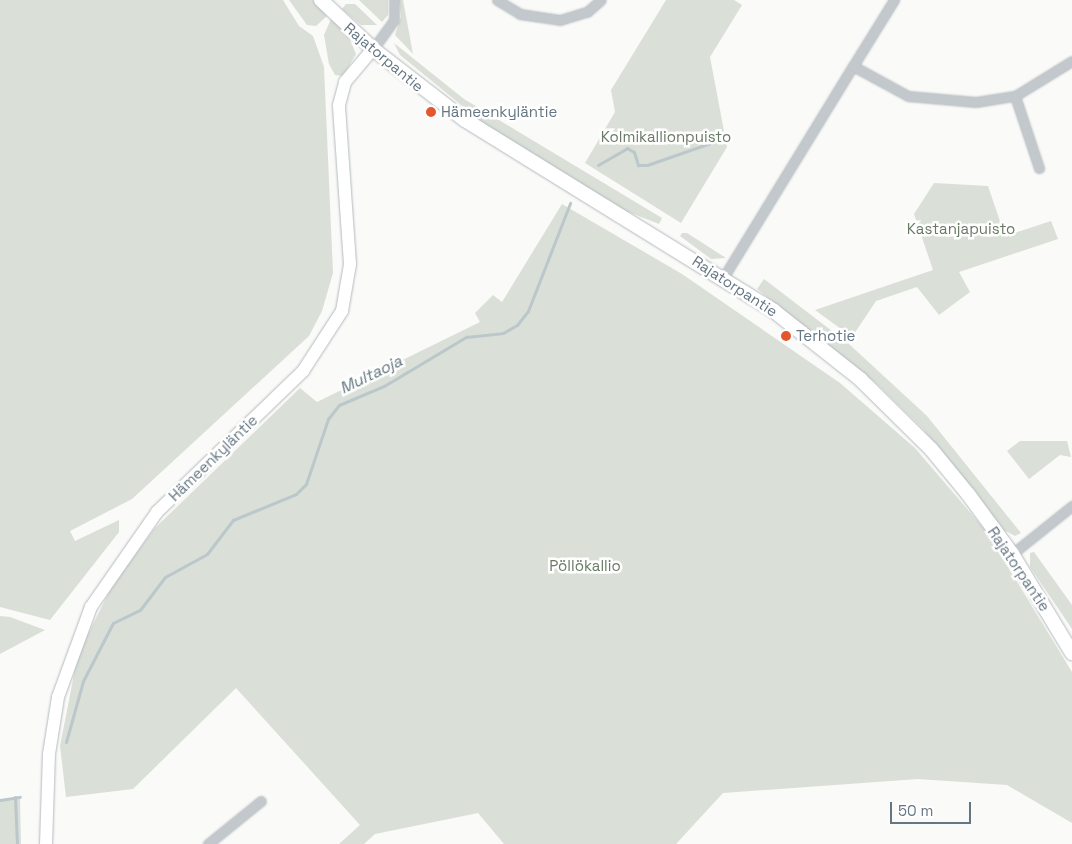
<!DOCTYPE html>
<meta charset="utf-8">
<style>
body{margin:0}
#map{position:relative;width:1072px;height:844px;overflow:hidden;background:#fafaf8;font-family:"Space Grotesk",sans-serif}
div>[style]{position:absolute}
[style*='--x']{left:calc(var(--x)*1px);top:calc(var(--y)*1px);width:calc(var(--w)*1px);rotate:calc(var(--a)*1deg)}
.green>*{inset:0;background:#dadfd7}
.stream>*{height:3px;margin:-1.5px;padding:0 1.5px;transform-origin:1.5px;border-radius:1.5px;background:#bbc7cb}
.roads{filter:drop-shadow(0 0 1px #b3babf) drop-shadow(0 0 1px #b3babf)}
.street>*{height:9px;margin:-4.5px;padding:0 4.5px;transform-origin:4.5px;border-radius:4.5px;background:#c3c8cc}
.secondary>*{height:12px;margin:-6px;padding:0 6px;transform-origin:6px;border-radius:6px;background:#fff}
.primary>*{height:14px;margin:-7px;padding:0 7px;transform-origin:7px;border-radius:7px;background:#fff}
.dots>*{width:14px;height:14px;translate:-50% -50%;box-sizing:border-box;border:2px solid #fff;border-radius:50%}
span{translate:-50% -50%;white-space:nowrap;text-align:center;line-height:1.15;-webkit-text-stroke:5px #fff;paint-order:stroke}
.street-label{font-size:15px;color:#657683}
.poi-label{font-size:15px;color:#657683}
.left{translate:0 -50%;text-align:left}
.park-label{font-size:15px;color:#687a64}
.water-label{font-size:16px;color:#60757c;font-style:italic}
.scale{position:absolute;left:890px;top:802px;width:81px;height:22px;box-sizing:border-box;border:2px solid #657683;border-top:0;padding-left:6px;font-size:15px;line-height:18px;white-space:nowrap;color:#657683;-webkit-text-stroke:4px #fff;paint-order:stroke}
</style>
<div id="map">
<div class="green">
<i style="clip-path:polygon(0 0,283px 0,299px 26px,313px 36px,324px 67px,333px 273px,322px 311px,309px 336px,132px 499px,70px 531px,75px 541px,119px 520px,119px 532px,50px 620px,0 607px)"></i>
<i style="clip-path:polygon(289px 0,313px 0,327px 16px,316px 26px,307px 25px)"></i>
<i style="clip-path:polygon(359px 0,388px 0,388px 15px,382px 22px)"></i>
<i style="clip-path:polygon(399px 0,403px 0,413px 54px,395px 35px,401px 17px)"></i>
<i style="clip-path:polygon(666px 0,734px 0,742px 5px,710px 57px,727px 147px,681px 223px,585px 163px,615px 112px,611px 90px)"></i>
<i style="clip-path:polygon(346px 4px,355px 4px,377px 25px,361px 25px,342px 9px)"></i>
<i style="clip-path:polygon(331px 19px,348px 35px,356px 54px,343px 76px,335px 75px,329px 64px,324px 35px)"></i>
<i style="clip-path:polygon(394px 43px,464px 99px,662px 218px,659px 224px,621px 209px,498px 135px,400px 55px)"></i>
<i style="clip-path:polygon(934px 183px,988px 186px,1005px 236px,1051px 221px,1058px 239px,959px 272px,970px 292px,939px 315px,917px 287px,876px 301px,852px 337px,815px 310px,933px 270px,914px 214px)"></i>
<i style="clip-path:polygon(562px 204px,682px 274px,840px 383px,915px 448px,986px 531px,1072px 672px,1072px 823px,1007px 785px,918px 779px,723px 793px,676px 844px,504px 844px,478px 813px,375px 834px,364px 844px,339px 844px,360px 825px,236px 688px,133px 789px,66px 797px,60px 746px,78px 654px,112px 586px,155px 528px,300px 388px,317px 402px,480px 322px,475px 313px,493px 295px,502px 302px)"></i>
<i style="clip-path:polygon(682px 233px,687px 233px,726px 258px,711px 259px,680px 236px)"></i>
<i style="clip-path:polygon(764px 279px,849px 344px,927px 416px,1021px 533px,1015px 536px,1004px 530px,923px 429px,877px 384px,757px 289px)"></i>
<i style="clip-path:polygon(1020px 441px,1067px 441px,1071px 457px,1060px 455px,1029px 479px,1007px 451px)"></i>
<i style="clip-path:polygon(1034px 552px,1072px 605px,1072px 629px,1030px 567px,1030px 553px)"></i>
<i style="clip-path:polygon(0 616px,10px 617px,45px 630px,0 654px)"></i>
<i style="clip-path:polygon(20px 797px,21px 844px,0 844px,0 800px)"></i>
</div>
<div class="stream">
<i style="--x:598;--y:165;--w:34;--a:-30"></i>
<i style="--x:627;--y:148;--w:8;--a:30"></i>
<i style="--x:634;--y:152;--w:14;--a:73"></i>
<i style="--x:638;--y:165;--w:9;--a:0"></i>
<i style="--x:647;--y:165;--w:76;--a:-19.1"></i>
<i style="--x:66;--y:742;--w:63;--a:-74.4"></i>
<i style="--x:83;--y:681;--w:65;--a:-62.7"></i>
<i style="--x:113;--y:623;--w:30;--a:-26"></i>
<i style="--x:140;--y:610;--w:41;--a:-52.9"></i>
<i style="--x:165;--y:577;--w:48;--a:-28.7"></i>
<i style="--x:207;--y:554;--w:43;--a:-52.6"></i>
<i style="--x:233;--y:520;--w:68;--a:-22.4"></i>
<i style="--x:296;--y:494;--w:14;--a:-45"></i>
<i style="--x:306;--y:484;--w:69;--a:-71.3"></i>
<i style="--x:328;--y:419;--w:18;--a:-52"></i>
<i style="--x:339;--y:405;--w:49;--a:-22.9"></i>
<i style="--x:384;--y:386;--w:96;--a:-30.9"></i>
<i style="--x:466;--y:337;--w:37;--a:-6"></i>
<i style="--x:503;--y:333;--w:16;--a:-30"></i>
<i style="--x:517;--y:325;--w:18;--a:-52"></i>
<i style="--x:528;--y:311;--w:116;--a:-68.7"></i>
<i style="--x:15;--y:797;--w:47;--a:87.6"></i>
<i style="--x:0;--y:800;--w:20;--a:-9"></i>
</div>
<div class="roads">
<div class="street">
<i style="--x:497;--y:0;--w:27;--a:31"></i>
<i style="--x:520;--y:14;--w:40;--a:8.5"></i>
<i style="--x:560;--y:20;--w:28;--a:-17"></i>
<i style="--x:587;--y:12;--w:18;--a:-41"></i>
<i style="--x:373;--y:49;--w:36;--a:-54"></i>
<i style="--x:394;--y:20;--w:20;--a:-90"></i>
<i style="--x:853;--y:66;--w:78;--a:-58.2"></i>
<i style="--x:1015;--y:96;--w:76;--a:71.6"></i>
<i style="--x:723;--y:278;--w:249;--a:-58.5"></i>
<i style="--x:853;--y:66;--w:63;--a:28.6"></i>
<i style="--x:908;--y:96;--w:68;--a:5"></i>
<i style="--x:976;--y:102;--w:39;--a:-9"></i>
<i style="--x:1015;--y:96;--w:67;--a:-31.6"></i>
<i style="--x:1012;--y:554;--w:77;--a:-38.7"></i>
<i style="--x:208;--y:844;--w:68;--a:-39.1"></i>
</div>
<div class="secondary">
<i style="--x:46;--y:844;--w:90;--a:-88.1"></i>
<i style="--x:49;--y:754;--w:58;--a:-81"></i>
<i style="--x:58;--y:697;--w:96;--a:-69.9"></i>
<i style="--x:91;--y:607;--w:116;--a:-55.2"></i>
<i style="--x:157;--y:512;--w:203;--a:-44"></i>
<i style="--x:303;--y:371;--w:72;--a:-57"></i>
<i style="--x:342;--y:311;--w:48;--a:-80.3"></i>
<i style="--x:350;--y:264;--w:159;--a:-94"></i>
<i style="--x:339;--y:105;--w:24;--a:-75"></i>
<i style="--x:345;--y:82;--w:43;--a:-49.7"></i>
</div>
<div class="primary">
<i style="--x:321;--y:0;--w:71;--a:43.3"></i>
<i style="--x:373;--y:49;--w:116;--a:37.7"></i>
<i style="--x:465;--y:120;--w:363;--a:31.7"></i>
<i style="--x:774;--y:311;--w:110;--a:38.3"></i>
<i style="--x:860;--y:379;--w:100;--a:44.6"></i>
<i style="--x:931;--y:449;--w:58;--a:50.6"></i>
<i style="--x:968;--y:494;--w:74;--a:53.7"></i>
<i style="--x:1012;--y:554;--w:116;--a:58.8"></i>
</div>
</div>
<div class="dots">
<i style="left:431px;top:112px;background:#e4572e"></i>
<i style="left:786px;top:336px;background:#e4572e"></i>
</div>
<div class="street-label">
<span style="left:384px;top:57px;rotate:40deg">Rajatorpantie</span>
<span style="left:735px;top:286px;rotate:33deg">Rajatorpantie</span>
<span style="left:213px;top:458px;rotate:-44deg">Hämeenkyläntie</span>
<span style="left:1019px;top:569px;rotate:56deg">Rajatorpantie</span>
</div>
<div class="poi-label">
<span class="left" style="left:441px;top:112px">Hämeenkyläntie</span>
<span class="left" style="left:796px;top:336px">Terhotie</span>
</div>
<div class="park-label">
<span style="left:666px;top:137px">Kolmikallionpuisto</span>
<span style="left:961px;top:229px">Kastanjapuisto</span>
<span style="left:585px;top:566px">Pöllökallio</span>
</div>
<div class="water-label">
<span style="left:371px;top:375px;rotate:-26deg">Multaoja</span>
</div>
<div class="scale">50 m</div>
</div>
